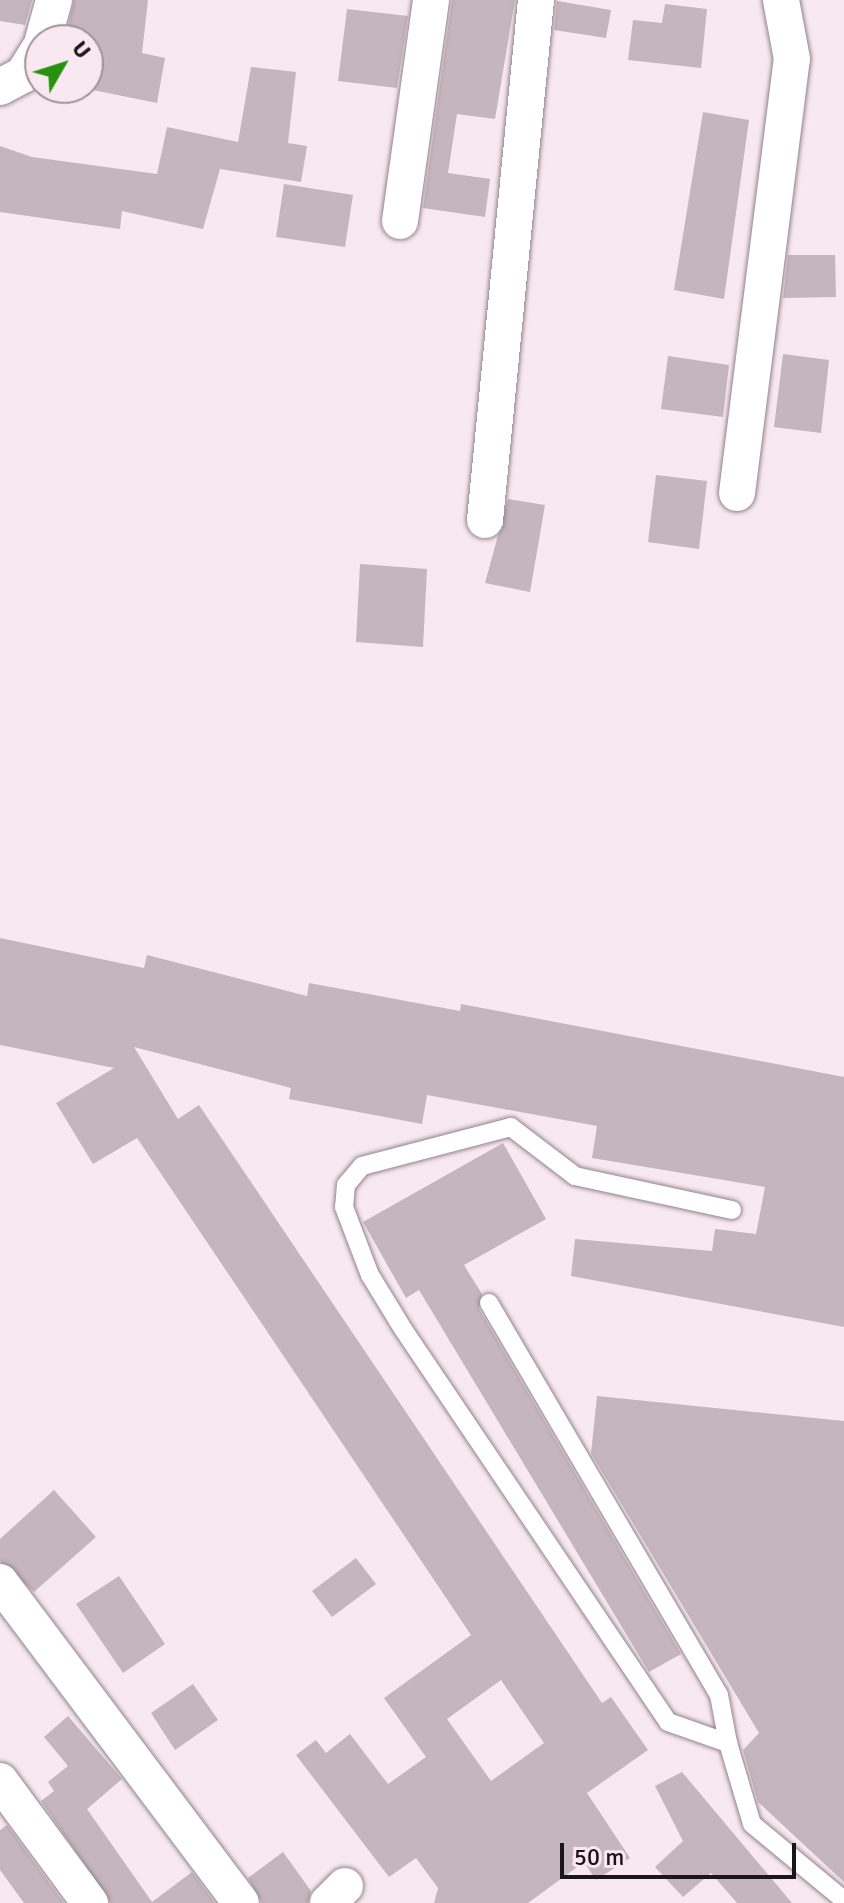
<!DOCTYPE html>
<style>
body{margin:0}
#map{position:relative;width:844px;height:1903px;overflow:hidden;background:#f8e8f0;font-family:Signika,sans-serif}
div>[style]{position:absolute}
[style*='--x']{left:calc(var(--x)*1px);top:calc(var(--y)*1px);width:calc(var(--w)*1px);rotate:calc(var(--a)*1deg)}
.building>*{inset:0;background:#c5b6bd}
.roads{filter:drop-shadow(0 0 2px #918389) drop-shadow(0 0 2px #918389)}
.lane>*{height:18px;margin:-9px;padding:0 9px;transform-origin:9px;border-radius:9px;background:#fff}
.street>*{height:36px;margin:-18px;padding:0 18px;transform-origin:18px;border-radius:18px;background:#fff}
span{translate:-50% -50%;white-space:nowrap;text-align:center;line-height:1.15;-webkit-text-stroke:6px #f8e8f0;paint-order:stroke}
.north{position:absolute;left:24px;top:24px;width:80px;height:80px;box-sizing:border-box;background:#f8e8f0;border:2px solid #a0949a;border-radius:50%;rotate:51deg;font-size:22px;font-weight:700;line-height:32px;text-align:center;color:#1b1619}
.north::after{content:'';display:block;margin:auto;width:28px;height:36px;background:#299010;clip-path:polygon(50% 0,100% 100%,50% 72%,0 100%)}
.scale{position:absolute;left:560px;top:1843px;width:236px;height:36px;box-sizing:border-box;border:4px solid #1b1619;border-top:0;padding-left:10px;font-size:24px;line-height:28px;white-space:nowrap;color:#1b1619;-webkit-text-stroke:6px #f8e8f0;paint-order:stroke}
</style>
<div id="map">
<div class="building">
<i style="clip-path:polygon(0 0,32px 0,25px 25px,0 21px)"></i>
<i style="clip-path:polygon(74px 0,148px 0,142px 53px,165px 58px,157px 103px,88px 89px,88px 34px,67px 31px)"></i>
<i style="clip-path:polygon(452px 0,515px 0,495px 119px,457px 114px,448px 173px,490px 179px,485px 217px,423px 208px)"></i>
<i style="clip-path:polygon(557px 1px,611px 10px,606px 38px,554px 30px)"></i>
<i style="clip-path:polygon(665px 4px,707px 9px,701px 68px,628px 60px,633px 20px,662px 23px)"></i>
<i style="clip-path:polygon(347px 9px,408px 16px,397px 88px,338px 81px)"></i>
<i style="clip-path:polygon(251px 67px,296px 72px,288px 143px,307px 146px,301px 182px,220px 169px,203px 229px,122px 211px,120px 229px,0 212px,0 146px,32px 157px,157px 174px,167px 127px,238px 142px)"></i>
<i style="clip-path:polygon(703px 112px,749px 120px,724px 299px,674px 290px)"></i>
<i style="clip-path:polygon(284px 184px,353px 195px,345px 247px,276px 237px)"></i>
<i style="clip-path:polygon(788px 255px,835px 255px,836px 297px,783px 298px)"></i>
<i style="clip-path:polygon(783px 354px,829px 360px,821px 433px,774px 427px)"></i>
<i style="clip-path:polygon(668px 356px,729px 365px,723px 417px,661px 409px)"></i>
<i style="clip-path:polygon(656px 475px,707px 481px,699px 549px,648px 542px)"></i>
<i style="clip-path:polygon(508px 499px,545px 505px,530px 592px,485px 583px)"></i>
<i style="clip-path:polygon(360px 564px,427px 569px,423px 647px,356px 642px)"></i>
<i style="clip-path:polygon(evenodd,0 938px,144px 968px,147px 955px,307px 996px,309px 983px,460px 1011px,461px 1004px,844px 1077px,844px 1327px,571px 1276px,575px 1239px,712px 1251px,715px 1229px,756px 1234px,765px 1187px,592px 1158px,597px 1126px,427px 1095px,422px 1124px,289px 1099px,291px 1088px,134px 1047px,178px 1119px,199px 1105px,602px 1703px,611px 1697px,648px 1750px,587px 1793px,630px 1858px,596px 1880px,584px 1862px,528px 1903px,434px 1903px,438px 1888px,416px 1858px,389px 1877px,296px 1755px,316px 1740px,326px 1753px,350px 1734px,388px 1784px,426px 1757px,384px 1698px,471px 1635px,137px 1138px,93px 1164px,56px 1103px,114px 1068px,0 1045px,0 938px,501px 1680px,544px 1743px,491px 1781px,447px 1719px,501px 1680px)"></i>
<i style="clip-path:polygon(503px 1143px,546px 1219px,464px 1265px,482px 1294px,479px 1309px,681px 1654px,649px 1672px,419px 1290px,406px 1298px,363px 1222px)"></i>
<i style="clip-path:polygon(597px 1396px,844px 1421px,844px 1882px,758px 1802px,743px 1750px,759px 1733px,591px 1453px)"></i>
<i style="clip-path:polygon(54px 1490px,96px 1537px,34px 1592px,0 1561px,0 1539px)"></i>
<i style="clip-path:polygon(356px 1558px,376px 1584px,332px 1617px,312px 1591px)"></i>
<i style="clip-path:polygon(119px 1576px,165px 1644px,123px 1673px,76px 1604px)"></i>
<i style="clip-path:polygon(193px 1684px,218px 1720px,175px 1750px,151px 1713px)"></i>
<i style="clip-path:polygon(68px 1716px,122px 1779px,87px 1809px,152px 1902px,192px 1872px,215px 1903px,111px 1903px,41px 1801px,54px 1791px,48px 1782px,68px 1766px,44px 1737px)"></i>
<i style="clip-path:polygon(682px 1772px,792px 1903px,737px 1903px,711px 1873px,683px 1897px,655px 1867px,683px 1841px,655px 1786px)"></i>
<i style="clip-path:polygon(7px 1825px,64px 1903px,24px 1903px,0 1870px,0 1830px)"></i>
<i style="clip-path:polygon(283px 1852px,311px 1891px,308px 1903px,262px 1903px,248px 1878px)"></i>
</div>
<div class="roads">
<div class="lane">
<i style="--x:732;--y:1210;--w:161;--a:-167.8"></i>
<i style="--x:575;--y:1176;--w:81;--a:-142.6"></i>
<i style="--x:511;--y:1127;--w:154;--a:165.3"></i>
<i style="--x:362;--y:1166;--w:25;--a:130"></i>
<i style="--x:346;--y:1185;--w:22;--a:95"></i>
<i style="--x:344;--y:1207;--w:73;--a:69.1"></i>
<i style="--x:370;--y:1275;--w:63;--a:58.6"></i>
<i style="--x:403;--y:1329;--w:474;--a:56"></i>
<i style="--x:668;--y:1722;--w:64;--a:19.3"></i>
<i style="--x:728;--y:1743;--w:84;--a:73.5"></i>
<i style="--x:752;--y:1824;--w:119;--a:39.6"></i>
<i style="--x:489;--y:1303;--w:454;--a:59.6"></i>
<i style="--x:719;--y:1695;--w:49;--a:79.4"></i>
</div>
<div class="street">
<i style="--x:43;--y:40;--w:41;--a:-74.6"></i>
<i style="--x:0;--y:87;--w:26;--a:-28"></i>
<i style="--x:23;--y:75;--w:32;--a:-58"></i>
<i style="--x:400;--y:221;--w:223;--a:-82"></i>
<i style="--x:737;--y:493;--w:437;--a:-82.8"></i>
<i style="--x:792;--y:59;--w:60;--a:-100.6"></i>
<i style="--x:485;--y:520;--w:522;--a:-84.4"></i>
<i style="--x:0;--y:1582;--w:401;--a:53.1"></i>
<i style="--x:0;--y:1781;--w:152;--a:53.6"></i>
<i style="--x:328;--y:1903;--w:24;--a:-45"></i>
</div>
</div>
<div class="north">U</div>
<div class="scale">50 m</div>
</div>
